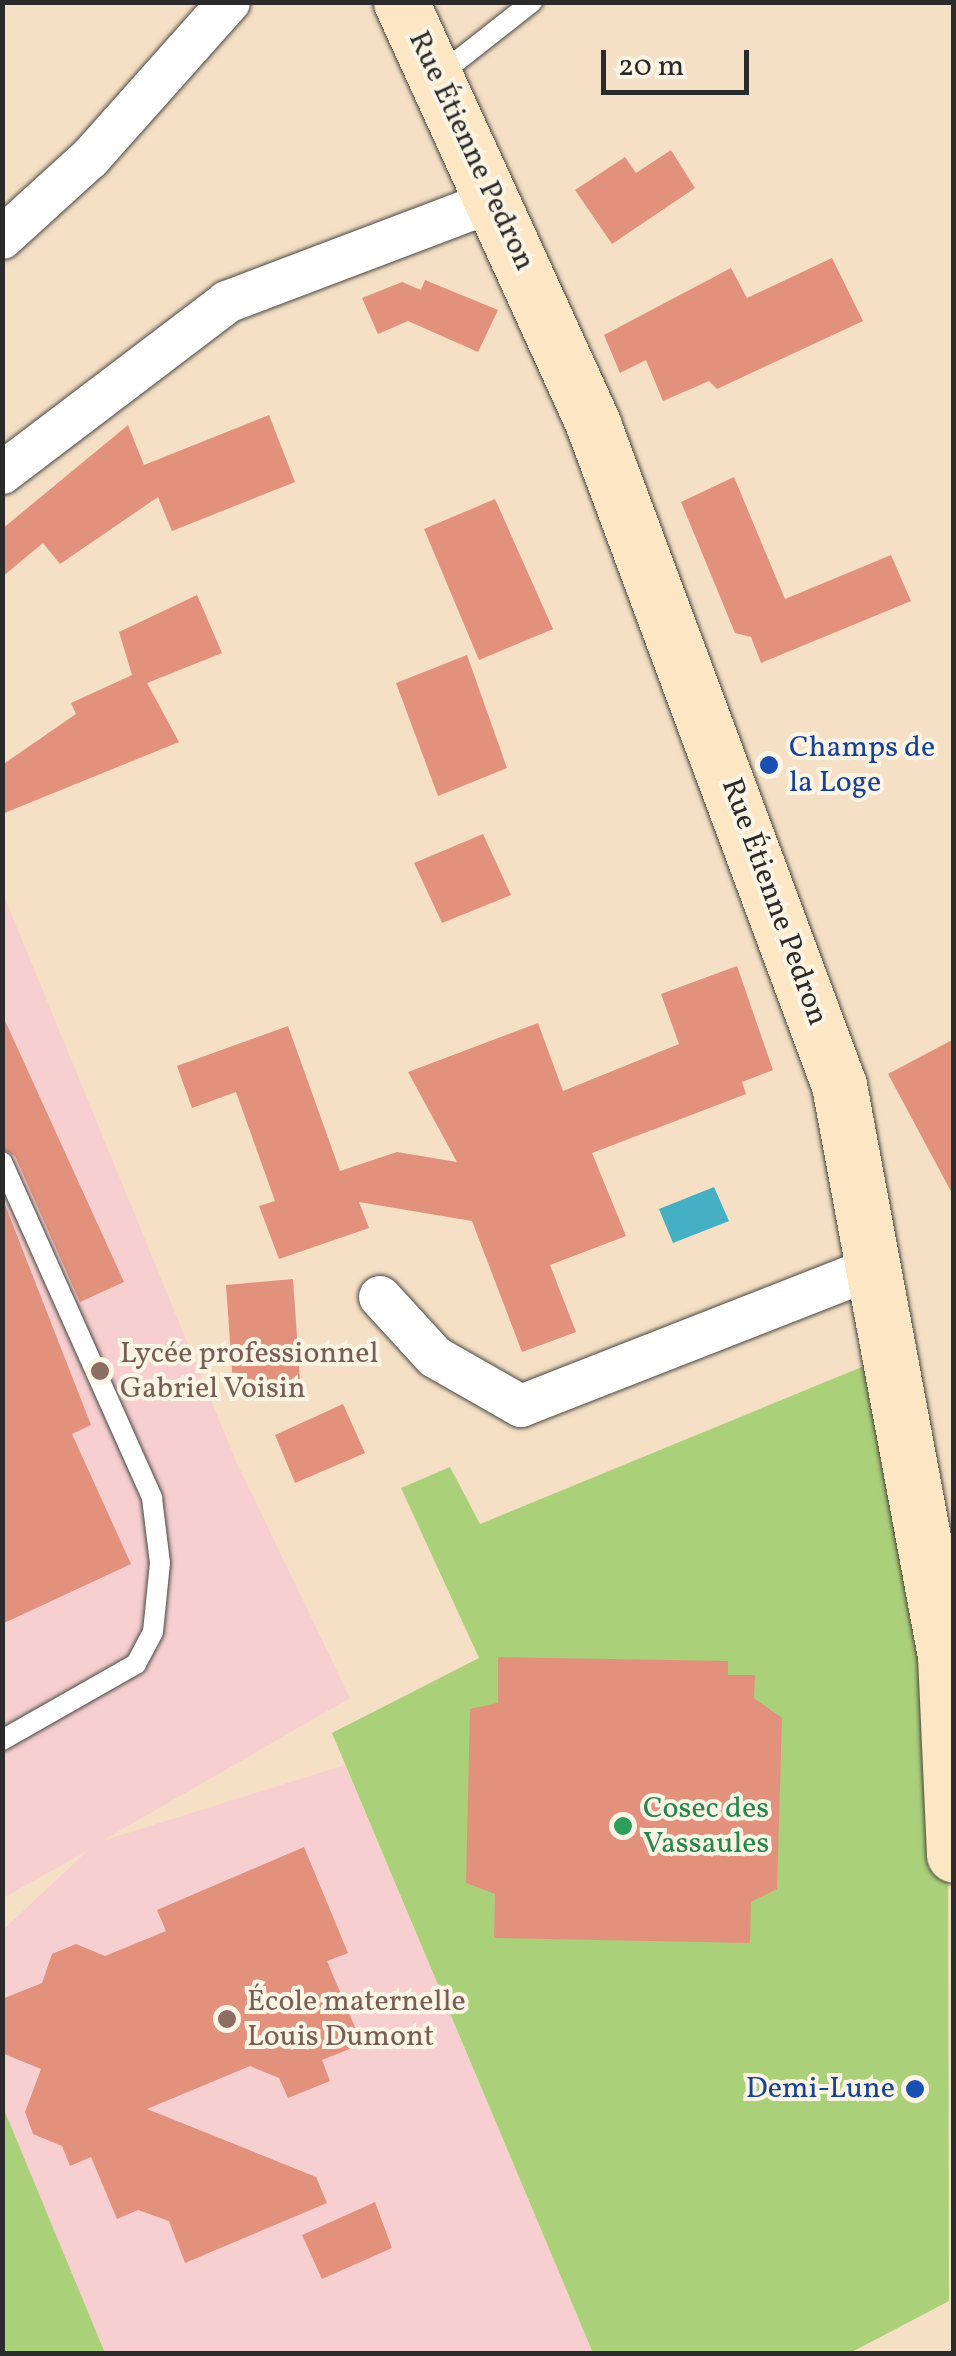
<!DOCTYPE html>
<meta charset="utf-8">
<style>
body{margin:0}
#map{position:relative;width:956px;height:2356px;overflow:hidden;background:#f5e0c5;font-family:Vollkorn,serif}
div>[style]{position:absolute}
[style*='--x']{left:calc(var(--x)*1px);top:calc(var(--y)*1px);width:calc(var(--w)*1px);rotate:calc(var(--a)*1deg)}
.built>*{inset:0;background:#f7cfd0}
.green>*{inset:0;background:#abd07a}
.water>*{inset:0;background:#45afc3}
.building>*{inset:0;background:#e2917d}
.roads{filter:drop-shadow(0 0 2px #494642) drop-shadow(0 0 2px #494642)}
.lane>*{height:20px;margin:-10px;padding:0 10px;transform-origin:10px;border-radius:10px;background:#fff}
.street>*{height:42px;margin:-21px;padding:0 21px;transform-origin:21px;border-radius:21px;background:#fff}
.secondary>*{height:55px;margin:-27.5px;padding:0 27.5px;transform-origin:27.5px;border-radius:27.5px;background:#fce6c4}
.dots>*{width:28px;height:28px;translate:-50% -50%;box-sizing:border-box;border:5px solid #fcf5e5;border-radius:50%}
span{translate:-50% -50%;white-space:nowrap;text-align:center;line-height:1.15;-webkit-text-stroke:8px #fcf5e5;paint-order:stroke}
.street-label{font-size:30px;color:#2b2b2b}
.transit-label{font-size:30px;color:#164399}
.left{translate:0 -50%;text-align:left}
.right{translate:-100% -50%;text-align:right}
.education-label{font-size:30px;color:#785e54}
.leisure-label{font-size:30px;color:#27864d}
.frame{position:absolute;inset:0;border:5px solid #2b2b2b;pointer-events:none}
.scale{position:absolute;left:601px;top:50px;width:148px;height:45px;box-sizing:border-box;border:5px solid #2b2b2b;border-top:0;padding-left:12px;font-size:30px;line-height:35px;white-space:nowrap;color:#2b2b2b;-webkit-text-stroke:8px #fcf5e5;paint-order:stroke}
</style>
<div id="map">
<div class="built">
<i style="clip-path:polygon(2px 891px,236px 1461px,350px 1698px,102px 1841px,345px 1765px,593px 2353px,105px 2353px,3px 2107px,3px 1930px,87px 1851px,3px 1898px)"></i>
</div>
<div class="green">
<i style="clip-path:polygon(869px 1364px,948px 1813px,949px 2301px,850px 2353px,593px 2353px,332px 1733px,479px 1658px,401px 1488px,450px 1467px,480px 1524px)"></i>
<i style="clip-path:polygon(2px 2107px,3px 2107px,105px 2353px,3px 2353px)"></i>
</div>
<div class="water">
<i style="clip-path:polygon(714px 1187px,729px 1221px,673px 1243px,659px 1209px)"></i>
</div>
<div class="building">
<i style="clip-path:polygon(671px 150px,695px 188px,612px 244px,575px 190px,625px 157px,636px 173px)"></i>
<i style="clip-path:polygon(832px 258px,863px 321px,717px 389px,709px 381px,663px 401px,646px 360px,620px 373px,604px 335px,731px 268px,747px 298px)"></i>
<i style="clip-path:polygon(425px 280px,498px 310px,478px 352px,408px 321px,378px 334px,362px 298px,402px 282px,421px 290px)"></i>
<i style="clip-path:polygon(269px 415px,295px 482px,172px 531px,158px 497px,60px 564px,43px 543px,2px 577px,2px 529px,128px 425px,144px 465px)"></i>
<i style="clip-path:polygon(734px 477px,785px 599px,891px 555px,911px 601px,761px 663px,751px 637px,735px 633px,681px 502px)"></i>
<i style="clip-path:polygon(495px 499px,553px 629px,479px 660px,424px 529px)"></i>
<i style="clip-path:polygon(197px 595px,222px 653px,147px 683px,179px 742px,2px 814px,2px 765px,76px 714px,71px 703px,132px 675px,119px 632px)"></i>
<i style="clip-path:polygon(467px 655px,507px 768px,438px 796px,396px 683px)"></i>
<i style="clip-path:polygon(483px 834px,511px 895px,442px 923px,414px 863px)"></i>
<i style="clip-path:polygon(737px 966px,773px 1070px,742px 1082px,746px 1094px,592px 1153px,626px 1236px,550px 1265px,576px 1332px,522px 1352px,472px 1221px,359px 1202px,369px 1228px,279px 1259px,259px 1206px,275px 1201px,236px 1092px,192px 1108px,177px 1066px,288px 1026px,340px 1171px,397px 1152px,457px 1162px,408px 1072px,538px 1023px,563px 1091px,679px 1044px,661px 994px)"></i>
<i style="clip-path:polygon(2px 1014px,124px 1282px,80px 1302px,15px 1156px,2px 1148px)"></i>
<i style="clip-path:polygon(954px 1039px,954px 1197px,888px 1074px)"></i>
<i style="clip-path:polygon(2px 1197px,91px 1425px,72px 1434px,131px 1564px,2px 1624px)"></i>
<i style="clip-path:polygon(293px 1279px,300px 1380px,233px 1384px,226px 1285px)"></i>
<i style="clip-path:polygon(343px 1404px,365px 1453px,295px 1483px,275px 1435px)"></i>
<i style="clip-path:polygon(498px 1657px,728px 1661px,728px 1675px,755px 1675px,754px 1698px,782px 1718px,777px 1889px,751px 1902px,750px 1943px,494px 1938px,495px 1894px,466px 1883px,470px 1709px,498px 1703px)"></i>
<i style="clip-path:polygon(304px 1847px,348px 1953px,327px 1961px,362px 2044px,322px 2060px,330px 2081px,288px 2098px,279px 2078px,250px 2066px,147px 2109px,316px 2177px,327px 2203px,185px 2263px,169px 2221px,138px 2210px,117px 2219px,91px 2157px,70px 2166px,62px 2146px,33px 2134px,25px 2112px,41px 2069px,2px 2053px,2px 1999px,42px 1983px,52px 1954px,76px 1944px,105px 1956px,166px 1931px,157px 1910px)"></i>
<i style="clip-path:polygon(375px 2202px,392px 2248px,322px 2279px,302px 2235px)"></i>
</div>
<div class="roads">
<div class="lane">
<i style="--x:438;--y:76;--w:120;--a:-38.2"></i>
<i style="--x:2;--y:1162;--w:368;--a:65.9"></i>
<i style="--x:152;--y:1498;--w:65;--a:83"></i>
<i style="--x:160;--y:1563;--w:69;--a:95.8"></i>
<i style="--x:153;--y:1632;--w:36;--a:118"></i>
<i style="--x:136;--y:1664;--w:154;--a:150.4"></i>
</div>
<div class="street">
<i style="--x:2;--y:238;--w:119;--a:-42.3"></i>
<i style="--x:90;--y:158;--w:209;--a:-48.3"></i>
<i style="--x:2;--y:473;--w:283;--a:-37.2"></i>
<i style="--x:227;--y:302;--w:288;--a:-20.8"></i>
<i style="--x:380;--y:1297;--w:81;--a:47.5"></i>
<i style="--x:435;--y:1357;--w:99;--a:29.7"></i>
<i style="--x:521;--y:1406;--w:379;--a:-21.4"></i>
</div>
<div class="secondary">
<i style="--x:401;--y:2;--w:464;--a:65.5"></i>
<i style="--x:593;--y:424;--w:705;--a:69.59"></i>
<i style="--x:839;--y:1085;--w:581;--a:79.48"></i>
<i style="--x:945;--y:1656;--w:199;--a:87.4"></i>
</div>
</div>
<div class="dots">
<i style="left:769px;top:765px;background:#1a4fb4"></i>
<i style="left:100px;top:1371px;background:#8d6e63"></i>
<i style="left:623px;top:1826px;background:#2e9e5b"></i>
<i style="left:227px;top:2019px;background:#8d6e63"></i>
<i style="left:915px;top:2089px;background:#1a4fb4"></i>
</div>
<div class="street-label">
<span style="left:471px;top:151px;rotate:65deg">Rue Étienne Pedron</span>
<span style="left:774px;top:902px;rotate:70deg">Rue Étienne Pedron</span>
</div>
<div class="transit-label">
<span class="left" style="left:789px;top:765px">Champs de<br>la Loge</span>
<span class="right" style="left:895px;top:2089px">Demi-Lune</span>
</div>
<div class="education-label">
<span class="left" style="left:120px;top:1371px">Lycée professionnel<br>Gabriel Voisin</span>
<span class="left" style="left:247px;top:2019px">École maternelle<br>Louis Dumont</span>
</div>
<div class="leisure-label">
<span class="left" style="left:643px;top:1826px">Cosec des<br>Vassaules</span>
</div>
<div class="frame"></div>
<div class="scale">20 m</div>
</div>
